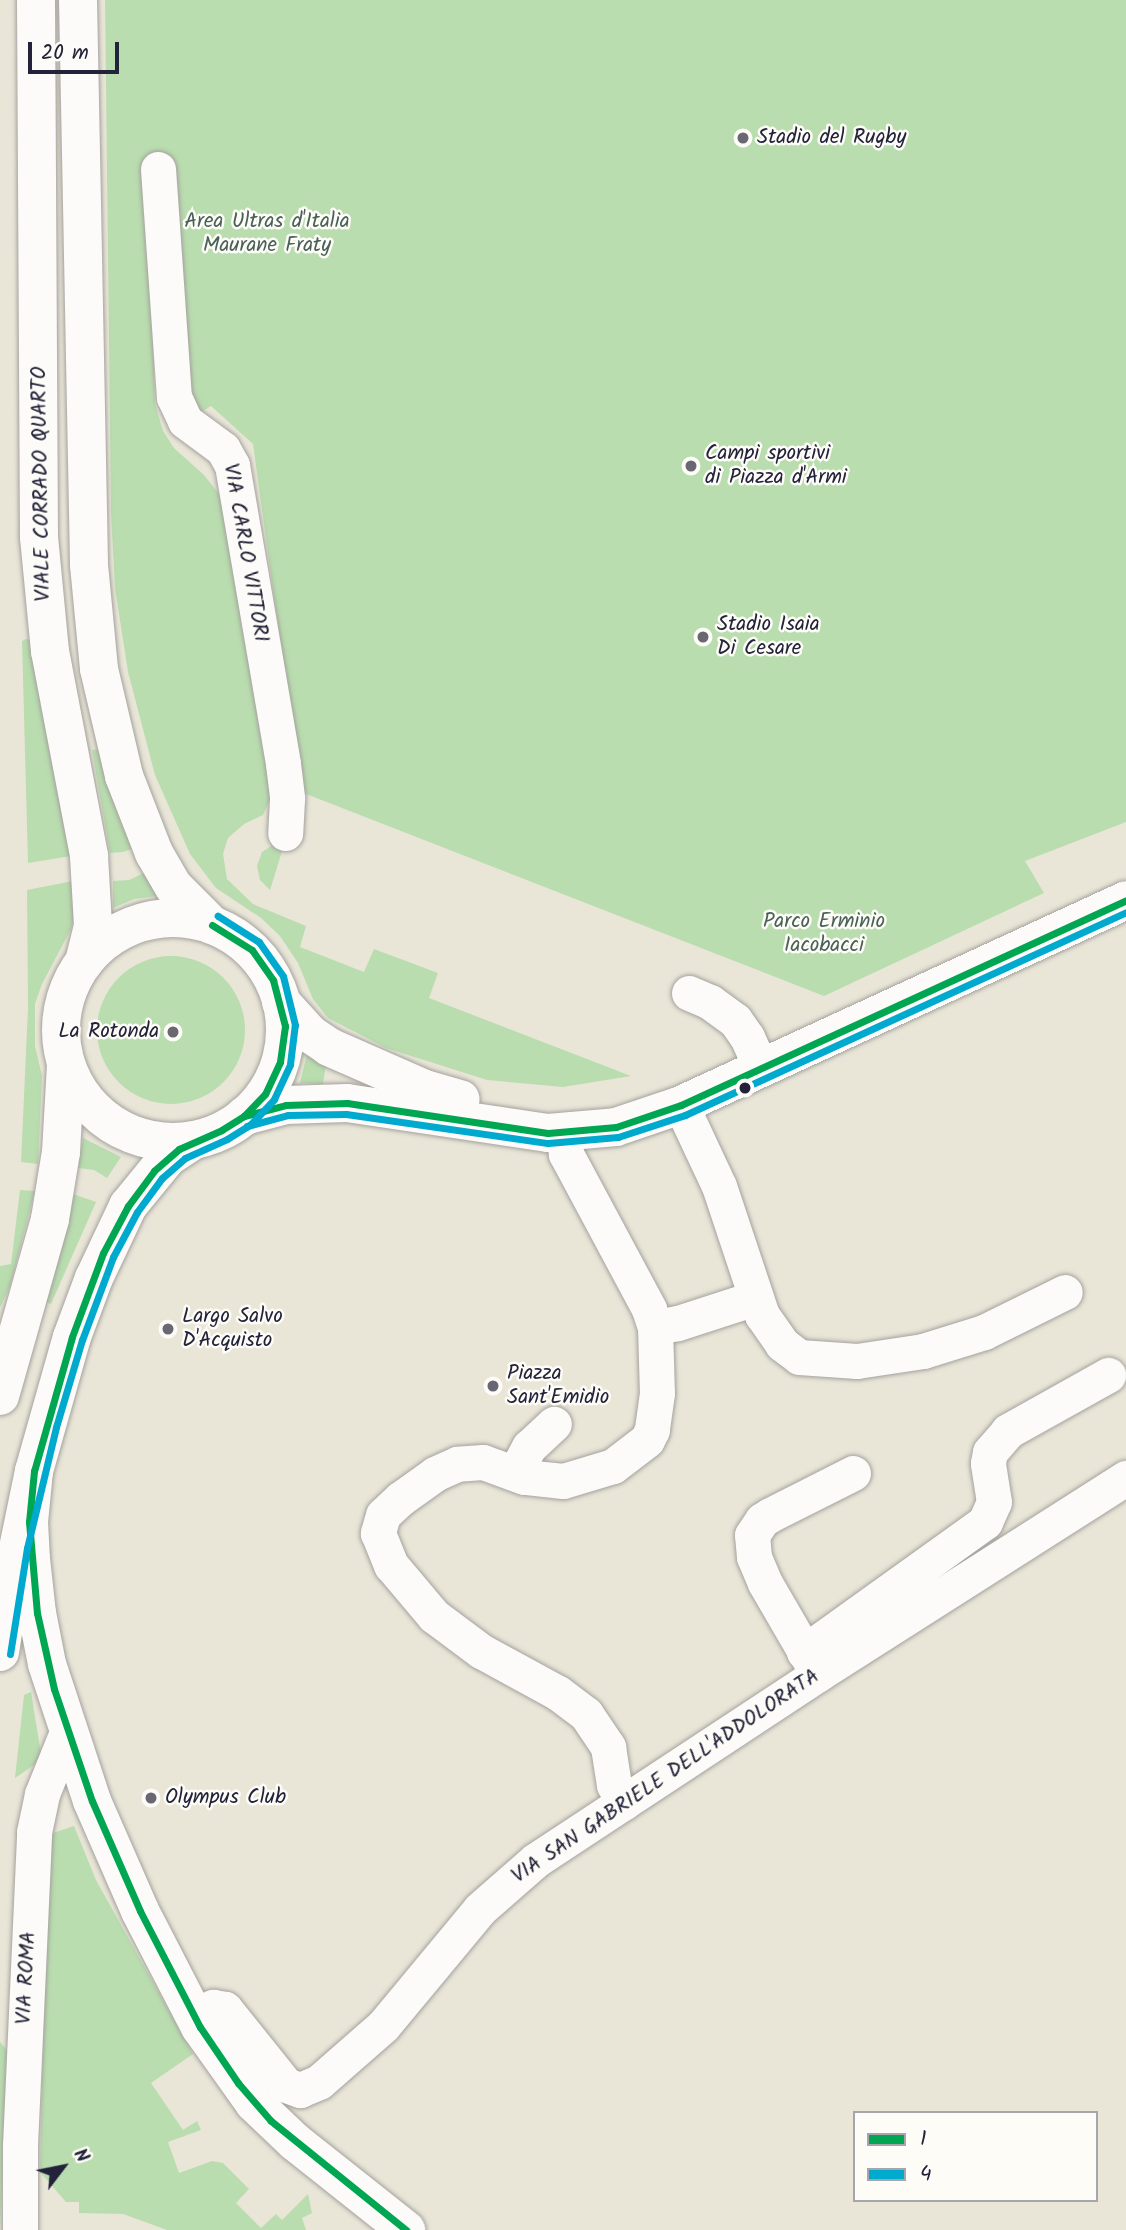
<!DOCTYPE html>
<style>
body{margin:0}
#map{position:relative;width:1126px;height:2230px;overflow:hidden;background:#e9e6d8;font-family:Kalam,sans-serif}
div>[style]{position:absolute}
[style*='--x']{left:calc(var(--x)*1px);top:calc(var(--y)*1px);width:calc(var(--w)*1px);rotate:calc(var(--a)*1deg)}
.green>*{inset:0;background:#b9ddaf}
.round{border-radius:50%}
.roads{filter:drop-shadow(0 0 2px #a4a29d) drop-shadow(0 0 2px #a4a29d)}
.minor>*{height:35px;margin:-17.5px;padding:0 17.5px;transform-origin:17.5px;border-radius:17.5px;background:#fcfbf9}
.secondary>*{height:38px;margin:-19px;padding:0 19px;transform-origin:19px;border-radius:19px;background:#fcfbf9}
.primary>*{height:38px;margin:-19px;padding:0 19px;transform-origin:19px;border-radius:19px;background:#fcfbf9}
.primary>.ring{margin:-19px;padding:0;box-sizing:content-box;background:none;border:38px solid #fcfbf9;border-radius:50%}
.bus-1>*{height:7px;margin:-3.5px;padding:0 3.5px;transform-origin:3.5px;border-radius:3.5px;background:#00a651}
.bus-2>*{height:7px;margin:-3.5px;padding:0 3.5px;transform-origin:3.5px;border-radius:3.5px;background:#00a9ce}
.dots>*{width:19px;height:19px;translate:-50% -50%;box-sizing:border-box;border:4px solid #fdfcf7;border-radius:50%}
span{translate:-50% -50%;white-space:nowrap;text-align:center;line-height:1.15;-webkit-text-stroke:5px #fdfcf7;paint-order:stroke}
.poi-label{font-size:21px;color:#22223b}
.left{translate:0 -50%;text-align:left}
.right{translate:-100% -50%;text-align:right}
.park-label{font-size:21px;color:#496158}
.street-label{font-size:21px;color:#22223b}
.legend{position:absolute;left:853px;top:2111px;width:245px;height:91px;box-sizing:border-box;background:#fdfcf7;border:2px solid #a5a5ac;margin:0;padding:9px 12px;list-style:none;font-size:21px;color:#22223b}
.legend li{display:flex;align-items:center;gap:14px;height:35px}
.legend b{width:35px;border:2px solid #a5a5ac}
.north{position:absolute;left:28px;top:2132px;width:70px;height:70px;-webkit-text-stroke:5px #fdfcf7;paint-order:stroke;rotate:58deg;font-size:19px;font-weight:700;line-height:28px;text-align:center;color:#22223b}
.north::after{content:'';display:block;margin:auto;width:24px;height:32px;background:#22223b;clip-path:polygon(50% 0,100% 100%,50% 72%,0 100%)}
.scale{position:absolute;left:28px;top:42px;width:91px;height:32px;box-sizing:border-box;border:4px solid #22223b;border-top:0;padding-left:9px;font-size:21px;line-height:24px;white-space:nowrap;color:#22223b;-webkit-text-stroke:5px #fdfcf7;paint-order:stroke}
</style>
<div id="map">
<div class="green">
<i style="clip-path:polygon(105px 0,1126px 0,1126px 822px,1025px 861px,1044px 893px,824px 996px,301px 792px,253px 444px,211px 406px,201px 412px,184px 385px,148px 171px,155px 404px,163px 431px,174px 448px,204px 475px,223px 499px,272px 795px,263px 815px,244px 824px,228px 838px,223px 854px,227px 879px,253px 904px,306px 926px,300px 947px,364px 972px,374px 949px,438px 973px,429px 998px,631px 1076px,563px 1087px,487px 1080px,386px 1048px,328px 1018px,313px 999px,298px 963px,280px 936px,261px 918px,216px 888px,190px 854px,155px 775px,128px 672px,115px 588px,111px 512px)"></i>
<i style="clip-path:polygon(26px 639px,30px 640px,71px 856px,28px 863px,22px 641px)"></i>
<i style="clip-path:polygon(100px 749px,134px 848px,123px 852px,110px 853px,92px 750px)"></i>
<i style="clip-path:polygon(273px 845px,284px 845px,270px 890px,260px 880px,257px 866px,262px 852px)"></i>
<i style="clip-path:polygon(144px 873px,157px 896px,134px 899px,113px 908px,113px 881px,129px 880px)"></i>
<i style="clip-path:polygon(73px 881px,77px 904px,71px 929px,42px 984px,35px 1004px,35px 1046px,42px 1076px,38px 1164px,21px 1162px,28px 1008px,27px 890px)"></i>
<i class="round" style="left:97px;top:956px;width:148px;height:148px"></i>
<i style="clip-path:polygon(307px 1054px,326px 1064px,323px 1084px,300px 1083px)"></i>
<i style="clip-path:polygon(83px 1138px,121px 1157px,107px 1178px,94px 1170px,78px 1168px)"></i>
<i style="clip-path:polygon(20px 1190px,35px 1191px,10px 1286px,0 1308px,0 1266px,11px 1264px)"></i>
<i style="clip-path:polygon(73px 1194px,96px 1202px,51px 1304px,45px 1302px)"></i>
<i style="clip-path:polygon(31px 1692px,41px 1754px,34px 1765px,15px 1778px,24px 1695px)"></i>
<i style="clip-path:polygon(74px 1826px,96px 1880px,193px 2054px,151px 2083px,183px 2130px,197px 2121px,201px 2130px,168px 2142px,179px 2173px,212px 2161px,223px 2163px,249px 2189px,236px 2203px,261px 2228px,276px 2214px,282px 2220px,308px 2194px,312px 2213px,302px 2218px,306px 2230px,167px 2230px,123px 2214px,79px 2213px,79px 2202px,66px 2202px,40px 2172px,46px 1896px,41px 1837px)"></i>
<i style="clip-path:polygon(0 2042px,8px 2052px,0 2230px)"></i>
</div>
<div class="roads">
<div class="minor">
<i style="--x:158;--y:169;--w:229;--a:86"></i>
<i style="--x:174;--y:397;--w:26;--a:65"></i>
<i style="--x:185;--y:421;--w:47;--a:36.4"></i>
<i style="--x:223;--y:449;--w:18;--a:61"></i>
<i style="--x:232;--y:465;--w:303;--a:80.3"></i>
<i style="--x:283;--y:764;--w:35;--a:83"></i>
<i style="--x:287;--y:799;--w:34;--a:93"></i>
<i style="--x:689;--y:993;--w:23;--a:23"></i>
<i style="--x:710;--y:1002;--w:31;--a:36"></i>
<i style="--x:735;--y:1020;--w:21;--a:55"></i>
<i style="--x:747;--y:1037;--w:35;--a:66"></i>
<i style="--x:681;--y:1105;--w:89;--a:64.9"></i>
<i style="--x:719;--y:1186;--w:136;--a:71.6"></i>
<i style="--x:762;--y:1315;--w:35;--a:55"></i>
<i style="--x:782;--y:1344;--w:21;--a:37"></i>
<i style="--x:799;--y:1357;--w:58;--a:3.9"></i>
<i style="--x:857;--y:1361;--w:67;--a:-8.6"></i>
<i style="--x:923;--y:1351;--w:64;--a:-17.3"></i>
<i style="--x:984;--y:1332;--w:90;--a:-26.3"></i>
<i style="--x:564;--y:1133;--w:21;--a:85"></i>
<i style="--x:566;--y:1154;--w:176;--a:61.8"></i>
<i style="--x:649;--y:1309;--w:19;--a:72"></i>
<i style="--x:655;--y:1327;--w:66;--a:88.3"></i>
<i style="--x:657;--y:1393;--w:37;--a:98"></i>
<i style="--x:652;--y:1430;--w:11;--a:117"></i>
<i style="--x:647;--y:1440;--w:43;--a:142.6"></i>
<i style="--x:613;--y:1466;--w:52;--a:163.3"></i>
<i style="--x:563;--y:1481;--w:39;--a:-174"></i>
<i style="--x:524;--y:1477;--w:44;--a:-159.9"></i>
<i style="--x:483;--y:1462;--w:26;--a:176"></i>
<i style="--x:457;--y:1464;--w:24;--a:156"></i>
<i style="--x:435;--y:1474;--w:43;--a:144.5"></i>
<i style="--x:400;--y:1499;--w:23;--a:137"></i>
<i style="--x:383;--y:1515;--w:19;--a:106"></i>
<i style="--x:378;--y:1533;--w:35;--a:68"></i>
<i style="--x:391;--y:1565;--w:67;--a:49.9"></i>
<i style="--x:434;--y:1616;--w:59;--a:36.7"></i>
<i style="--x:481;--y:1651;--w:88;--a:28.6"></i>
<i style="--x:558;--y:1693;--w:35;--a:37"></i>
<i style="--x:586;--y:1714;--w:40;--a:56"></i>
<i style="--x:608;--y:1747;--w:38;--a:81"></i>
<i style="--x:614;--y:1785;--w:20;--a:60"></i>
<i style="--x:655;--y:1327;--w:23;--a:-10"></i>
<i style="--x:678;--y:1323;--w:81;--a:-18"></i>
<i style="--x:515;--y:1473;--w:30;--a:-62"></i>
<i style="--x:529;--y:1447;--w:34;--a:-43"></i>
<i style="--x:804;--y:1652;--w:223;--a:-35.7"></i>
<i style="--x:985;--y:1522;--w:22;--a:-66"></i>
<i style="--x:994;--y:1502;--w:39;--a:-99"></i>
<i style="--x:988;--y:1463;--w:11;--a:-80"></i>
<i style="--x:990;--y:1452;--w:28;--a:-49"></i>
<i style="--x:1008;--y:1431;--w:115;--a:-29.2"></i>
<i style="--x:816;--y:1671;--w:102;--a:-120.1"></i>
<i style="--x:765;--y:1583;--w:28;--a:-113"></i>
<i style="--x:754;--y:1557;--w:22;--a:-95"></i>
<i style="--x:752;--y:1535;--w:18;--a:-56"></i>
<i style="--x:762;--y:1520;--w:9;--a:-32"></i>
<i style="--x:770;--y:1515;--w:93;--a:-26.8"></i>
<i style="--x:194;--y:2015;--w:21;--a:-23"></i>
<i style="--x:213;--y:2007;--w:12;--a:9"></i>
<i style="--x:225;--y:2009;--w:97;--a:51.2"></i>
<i style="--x:286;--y:2085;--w:15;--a:20"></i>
<i style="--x:300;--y:2090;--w:21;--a:-23"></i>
<i style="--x:319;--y:2082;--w:85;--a:-41.2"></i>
<i style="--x:383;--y:2026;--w:152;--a:-50.3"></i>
<i style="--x:480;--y:1909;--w:74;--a:-41.2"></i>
<i style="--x:536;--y:1860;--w:338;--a:-33.4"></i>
<i style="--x:818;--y:1674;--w:365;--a:-32.5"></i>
<i style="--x:20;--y:2230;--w:85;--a:-90"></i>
<i style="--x:20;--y:2145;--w:313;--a:-87.4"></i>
<i style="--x:34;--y:1832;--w:39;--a:-78"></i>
<i style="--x:42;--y:1794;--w:67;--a:-68"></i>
</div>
<div class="secondary">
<i style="--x:281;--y:1002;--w:43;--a:47.8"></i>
<i style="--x:310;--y:1034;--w:23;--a:34"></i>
<i style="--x:329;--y:1047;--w:105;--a:23.6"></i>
<i style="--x:425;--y:1089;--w:37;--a:16"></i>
<i style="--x:244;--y:1116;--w:43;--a:-14.7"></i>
<i style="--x:286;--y:1105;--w:61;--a:-1.9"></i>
<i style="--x:347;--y:1103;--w:203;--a:8.5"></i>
<i style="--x:548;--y:1133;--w:68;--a:-5"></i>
<i style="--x:616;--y:1127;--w:69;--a:-18.7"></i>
<i style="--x:681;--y:1105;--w:490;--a:-24.7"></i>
</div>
<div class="primary">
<i style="--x:36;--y:0;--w:537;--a:89.68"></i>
<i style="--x:39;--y:537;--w:115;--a:84.5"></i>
<i style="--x:50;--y:651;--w:209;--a:79.2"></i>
<i style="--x:89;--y:856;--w:70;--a:86.7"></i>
<i style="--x:93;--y:926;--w:37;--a:104"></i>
<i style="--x:78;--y:0;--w:565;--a:88.88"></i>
<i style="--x:89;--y:565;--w:104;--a:84.5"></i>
<i style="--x:99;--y:669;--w:110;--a:76.8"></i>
<i style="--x:124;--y:776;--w:83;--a:68.7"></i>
<i style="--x:154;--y:853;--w:39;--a:60"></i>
<i style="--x:174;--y:887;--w:54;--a:45"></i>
<i class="ring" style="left:61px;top:918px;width:186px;height:186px"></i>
<i style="--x:0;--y:1396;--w:184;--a:-74.2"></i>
<i style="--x:50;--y:1219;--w:68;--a:-80.7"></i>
<i style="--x:61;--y:1152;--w:88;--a:-86.7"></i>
<i style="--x:34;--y:1471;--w:51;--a:95.6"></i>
<i style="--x:29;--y:1522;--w:37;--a:87"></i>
<i style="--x:31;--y:1559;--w:54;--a:83.7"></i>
<i style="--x:37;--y:1613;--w:52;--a:78.9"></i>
<i style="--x:47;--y:1664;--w:144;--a:71.8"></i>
<i style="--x:92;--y:1801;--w:120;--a:66.4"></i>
<i style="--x:140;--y:1911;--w:131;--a:62.7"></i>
<i style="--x:200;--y:2027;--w:93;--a:54.6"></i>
<i style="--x:254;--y:2103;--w:57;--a:43.6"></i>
<i style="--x:295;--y:2142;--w:142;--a:38.4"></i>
<i style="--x:0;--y:1652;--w:71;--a:-81.1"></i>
<i style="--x:11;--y:1582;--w:113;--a:-78.3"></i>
<i style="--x:34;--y:1471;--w:139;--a:-74.2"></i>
<i style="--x:72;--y:1337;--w:63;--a:-69.6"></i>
<i style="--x:94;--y:1278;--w:80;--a:-64.7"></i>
<i style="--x:128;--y:1206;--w:63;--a:-50.8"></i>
<i style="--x:168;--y:1157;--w:31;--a:-33"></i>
</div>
</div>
<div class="bus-1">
<i style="--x:212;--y:925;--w:47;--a:32"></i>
<i style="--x:252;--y:950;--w:37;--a:55"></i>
<i style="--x:273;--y:980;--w:48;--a:75.4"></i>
<i style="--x:285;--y:1026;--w:36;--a:98"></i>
<i style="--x:280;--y:1062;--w:35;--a:115"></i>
<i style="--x:265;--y:1094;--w:30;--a:134"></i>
<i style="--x:244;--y:1116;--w:26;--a:148"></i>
<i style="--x:222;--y:1130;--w:47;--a:156.2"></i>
<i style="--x:179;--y:1149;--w:33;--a:139"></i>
<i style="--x:154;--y:1171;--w:44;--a:126.6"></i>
<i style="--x:128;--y:1206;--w:53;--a:118"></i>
<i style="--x:103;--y:1253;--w:90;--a:110.3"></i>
<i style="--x:72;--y:1337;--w:139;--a:105.8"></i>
<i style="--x:34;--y:1471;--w:51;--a:95.6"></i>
<i style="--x:29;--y:1522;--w:91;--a:85"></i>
<i style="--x:37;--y:1613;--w:78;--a:77.4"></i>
<i style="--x:54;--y:1689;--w:118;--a:71.3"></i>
<i style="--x:92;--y:1801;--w:120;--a:66.4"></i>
<i style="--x:140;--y:1911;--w:131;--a:62.7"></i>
<i style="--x:200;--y:2027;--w:68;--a:55.8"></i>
<i style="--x:238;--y:2083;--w:50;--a:49"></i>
<i style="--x:271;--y:2121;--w:174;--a:38.9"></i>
<i style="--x:244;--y:1116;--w:43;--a:-14.7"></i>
<i style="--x:286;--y:1105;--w:61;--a:-1.9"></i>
<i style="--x:347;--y:1103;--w:203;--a:8.5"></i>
<i style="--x:548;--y:1133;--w:68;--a:-5"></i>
<i style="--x:616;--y:1127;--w:69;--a:-18.7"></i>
<i style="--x:681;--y:1105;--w:490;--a:-24.7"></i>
</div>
<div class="bus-2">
<i style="--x:247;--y:1126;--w:42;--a:-15"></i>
<i style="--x:288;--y:1115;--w:58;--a:-1"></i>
<i style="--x:346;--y:1114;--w:204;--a:8.2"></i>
<i style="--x:548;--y:1143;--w:70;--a:-4.9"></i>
<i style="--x:618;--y:1137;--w:71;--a:-18.2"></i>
<i style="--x:685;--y:1115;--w:485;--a:-24.7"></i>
<i style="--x:10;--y:1654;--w:107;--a:-80.9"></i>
<i style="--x:27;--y:1548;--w:124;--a:-76.5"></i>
<i style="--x:56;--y:1427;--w:91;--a:-73.4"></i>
<i style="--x:82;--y:1340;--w:89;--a:-69.5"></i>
<i style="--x:113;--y:1257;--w:51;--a:-61.9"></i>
<i style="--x:137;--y:1212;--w:42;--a:-53.7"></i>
<i style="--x:162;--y:1178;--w:30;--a:-41"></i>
<i style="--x:185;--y:1158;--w:46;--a:-24.3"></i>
<i style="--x:227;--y:1139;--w:28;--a:-32"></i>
<i style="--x:251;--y:1124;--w:34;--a:-47"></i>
<i style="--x:274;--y:1099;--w:38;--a:-65"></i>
<i style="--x:290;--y:1064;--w:39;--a:-83"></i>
<i style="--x:295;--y:1025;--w:50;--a:-103.8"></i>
<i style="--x:283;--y:976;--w:42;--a:-125.2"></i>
<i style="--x:259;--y:942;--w:49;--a:-147.6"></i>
</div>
<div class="dots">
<i style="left:743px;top:138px;background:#686772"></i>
<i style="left:691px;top:466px;background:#686772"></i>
<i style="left:703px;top:637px;background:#686772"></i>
<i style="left:173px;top:1032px;background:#686772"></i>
<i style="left:745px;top:1088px;background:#22223b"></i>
<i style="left:168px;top:1329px;background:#686772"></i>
<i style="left:493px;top:1386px;background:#686772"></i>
<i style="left:151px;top:1798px;background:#686772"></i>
</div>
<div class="poi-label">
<span class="left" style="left:757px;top:138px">Stadio del Rugby</span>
<span class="left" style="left:705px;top:466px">Campi sportivi<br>di Piazza d'Armi</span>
<span class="left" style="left:717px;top:637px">Stadio Isaia<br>Di Cesare</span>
<span class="right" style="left:159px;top:1032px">La Rotonda</span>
<span class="left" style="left:182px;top:1329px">Largo Salvo<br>D'Acquisto</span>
<span class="left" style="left:507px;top:1386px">Piazza<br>Sant'Emidio</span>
<span class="left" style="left:165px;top:1798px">Olympus Club</span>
</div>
<div class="park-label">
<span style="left:267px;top:234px">Area Ultras d'Italia<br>Maurane Fraty</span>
<span style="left:824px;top:934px">Parco Erminio<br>Iacobacci</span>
</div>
<div class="street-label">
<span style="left:42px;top:484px;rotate:-91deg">VIALE CORRADO QUARTO</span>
<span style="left:245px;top:553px;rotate:80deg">VIA CARLO VITTORI</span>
<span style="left:666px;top:1777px;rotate:-34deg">VIA SAN GABRIELE DELL'ADDOLORATA</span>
<span style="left:27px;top:1978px;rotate:-87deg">VIA ROMA</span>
</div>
<ul class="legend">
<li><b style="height:9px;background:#00a651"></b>1</li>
<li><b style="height:9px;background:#00a9ce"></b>4</li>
</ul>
<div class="north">N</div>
<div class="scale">20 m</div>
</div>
